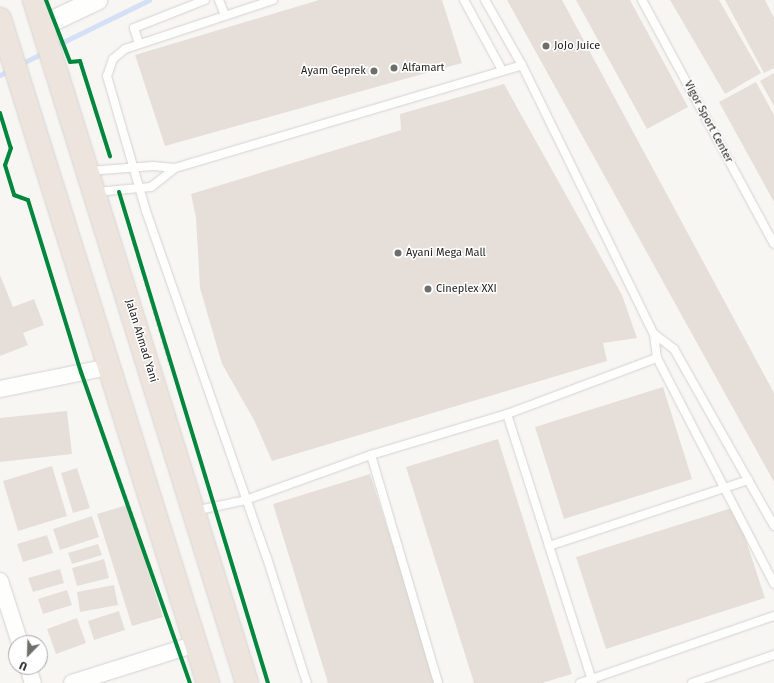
<!DOCTYPE html>
<style>
body{margin:0}
#map{position:relative;width:774px;height:683px;overflow:hidden;background:#f8f6f3;font-family:"Fira Sans",sans-serif}
div>[style]{position:absolute}
[style*='--x']{left:calc(var(--x)*1px);top:calc(var(--y)*1px);width:calc(var(--w)*1px);rotate:calc(var(--a)*1deg)}
.stream>*{height:5px;margin:-2.5px;padding:0 2.5px;transform-origin:2.5px;border-radius:2.5px;background:#d4e0f6}
.building>*{inset:0;background:#e6dfd9}
.path>*{height:2.5px;margin-top:-1.25px;transform-origin:0;background:repeating-linear-gradient(90deg,#d9d8d8 0 4px,transparent 0 6px)}
.roads{filter:drop-shadow(0 0 1px #d4d2d0) drop-shadow(0 0 1px #d4d2d0)}
.service>*{height:8px;margin:-4px;padding:0 4px;transform-origin:4px;border-radius:4px;background:#fefefd}
.minor>*{height:16px;margin:-8px;padding:0 8px;transform-origin:8px;border-radius:8px;background:#fefefd}
.tertiary>*{height:20px;margin:-10px;padding:0 10px;transform-origin:10px;border-radius:10px;background:#fefefd}
.trunk>*{height:22px;margin:-11px;padding:0 11px;transform-origin:11px;border-radius:11px;background:#eee4de}
.cycleway>*{height:4px;margin:-2px;padding:0 2px;transform-origin:2px;border-radius:2px;background:#00873e}
.dots>*{width:11px;height:11px;translate:-50% -50%;box-sizing:border-box;border:2px solid #fff;border-radius:50%}
span{translate:-50% -50%;white-space:nowrap;text-align:center;line-height:1.15;-webkit-text-stroke:3px #fff;paint-order:stroke}
.poi-label{font-size:11px;color:#252422}
.left{translate:0 -50%;text-align:left}
.right{translate:-100% -50%;text-align:right}
.street-label{font-size:11px;color:#252422}
.north{position:absolute;left:8px;top:635px;width:40px;height:40px;box-sizing:border-box;background:#fff;border:1px solid #a8a7a7;border-radius:50%;rotate:203deg;font-size:11px;font-weight:700;line-height:16px;text-align:center;color:#252422}
.north::after{content:'';display:block;margin:auto;width:14px;height:18px;background:#6f6e6b;clip-path:polygon(50% 0,100% 100%,50% 72%,0 100%)}
</style>
<div id="map">
<div class="stream">
<i style="--x:53;--y:47;--w:107;--a:-26.1"></i>
<i style="--x:19;--y:65;--w:28;--a:-27"></i>
<i style="--x:0;--y:75;--w:13;--a:-29"></i>
</div>
<div class="building">
<i style="clip-path:polygon(319px 0,442px 0,462px 63px,165px 146px,135px 55px)"></i>
<i style="clip-path:polygon(507px 0,562px 0,774px 393px,774px 482px)"></i>
<i style="clip-path:polygon(576px 0,630px 0,688px 107px,647px 129px)"></i>
<i style="clip-path:polygon(670px 0,719px 0,761px 73px,725px 94px)"></i>
<i style="clip-path:polygon(725px 0,765px 0,774px 18px,774px 68px,764px 73px)"></i>
<i style="clip-path:polygon(774px 73px,774px 106px,760px 81px)"></i>
<i style="clip-path:polygon(756px 82px,774px 115px,774px 202px,719px 102px)"></i>
<i style="clip-path:polygon(504px 84px,622px 295px,637px 338px,603px 343px,607px 361px,272px 461px,254px 420px,222px 364px,200px 288px,196px 218px,191px 194px,401px 130px,400px 114px)"></i>
<i style="clip-path:polygon(0 275px,13px 307px,34px 299px,44px 325px,23px 333px,28px 345px,0 356px)"></i>
<i style="clip-path:polygon(663px 387px,692px 479px,564px 519px,535px 427px)"></i>
<i style="clip-path:polygon(67px 411px,72px 454px,0 462px,0 418px)"></i>
<i style="clip-path:polygon(498px 439px,572px 674px,542px 683px,474px 683px,406px 467px)"></i>
<i style="clip-path:polygon(52px 466px,67px 516px,18px 531px,3px 481px)"></i>
<i style="clip-path:polygon(77px 468px,90px 508px,73px 513px,61px 473px)"></i>
<i style="clip-path:polygon(370px 474px,437px 683px,328px 683px,273px 504px)"></i>
<i style="clip-path:polygon(127px 505px,163px 617px,132px 626px,97px 514px)"></i>
<i style="clip-path:polygon(735px 507px,765px 598px,606px 649px,576px 557px)"></i>
<i style="clip-path:polygon(92px 516px,99px 537px,60px 550px,53px 529px)"></i>
<i style="clip-path:polygon(47px 535px,53px 553px,23px 562px,17px 544px)"></i>
<i style="clip-path:polygon(98px 544px,102px 555px,72px 564px,68px 553px)"></i>
<i style="clip-path:polygon(104px 559px,109px 578px,77px 586px,72px 568px)"></i>
<i style="clip-path:polygon(60px 569px,64px 583px,33px 592px,28px 578px)"></i>
<i style="clip-path:polygon(114px 585px,118px 605px,80px 612px,77px 592px)"></i>
<i style="clip-path:polygon(67px 590px,72px 605px,43px 614px,38px 599px)"></i>
<i style="clip-path:polygon(119px 611px,125px 630px,94px 640px,88px 621px)"></i>
<i style="clip-path:polygon(77px 618px,86px 643px,56px 654px,47px 629px)"></i>
</div>
<div class="path">
<i style="--x:74;--y:62;--w:6;--a:-9"></i>
<i style="--x:80;--y:61;--w:101;--a:72.6"></i>
<i style="--x:0;--y:113;--w:37;--a:73"></i>
<i style="--x:11;--y:148;--w:18;--a:109"></i>
<i style="--x:5;--y:165;--w:31;--a:73"></i>
<i style="--x:14;--y:195;--w:15;--a:20"></i>
<i style="--x:28;--y:200;--w:165;--a:72.8"></i>
<i style="--x:122;--y:202;--w:169;--a:73.5"></i>
<i style="--x:87;--y:387;--w:155;--a:70.4"></i>
</div>
<div class="roads">
<div class="service">
<i style="--x:219;--y:0;--w:17;--a:69"></i>
<i style="--x:273;--y:0;--w:156;--a:161.7"></i>
<i style="--x:125;--y:49;--w:16;--a:140"></i>
<i style="--x:113;--y:59;--w:18;--a:109"></i>
<i style="--x:107;--y:76;--w:141;--a:73.9"></i>
<i style="--x:146;--y:211;--w:367;--a:70.8"></i>
<i style="--x:267;--y:558;--w:131;--a:72.3"></i>
<i style="--x:464;--y:0;--w:80;--a:61.5"></i>
<i style="--x:485;--y:0;--w:75;--a:60.4"></i>
<i style="--x:522;--y:65;--w:300;--a:63.9"></i>
<i style="--x:654;--y:334;--w:24;--a:83"></i>
<i style="--x:657;--y:358;--w:254;--a:62.6"></i>
<i style="--x:642;--y:0;--w:277;--a:61.6"></i>
<i style="--x:139;--y:44;--w:17;--a:-107"></i>
<i style="--x:134;--y:28;--w:76;--a:-21.5"></i>
<i style="--x:89;--y:171;--w:64;--a:-4.5"></i>
<i style="--x:153;--y:166;--w:22;--a:5"></i>
<i style="--x:96;--y:192;--w:55;--a:-5.2"></i>
<i style="--x:151;--y:187;--w:31;--a:-38"></i>
<i style="--x:175;--y:168;--w:362;--a:-16.5"></i>
<i style="--x:654;--y:334;--w:25;--a:37"></i>
<i style="--x:674;--y:349;--w:203;--a:60.5"></i>
<i style="--x:507;--y:414;--w:282;--a:72.3"></i>
<i style="--x:371;--y:455;--w:238;--a:73.6"></i>
<i style="--x:194;--y:511;--w:53;--a:-11.9"></i>
<i style="--x:246;--y:500;--w:133;--a:-19.8"></i>
<i style="--x:371;--y:455;--w:142;--a:-16.8"></i>
<i style="--x:507;--y:414;--w:160;--a:-20.5"></i>
<i style="--x:549;--y:546;--w:210;--a:-18.3"></i>
<i style="--x:580;--y:683;--w:205;--a:-19.1"></i>
<i style="--x:692;--y:683;--w:87;--a:-18.9"></i>
</div>
<div class="minor">
<i style="--x:0;--y:389;--w:110;--a:-11.5"></i>
<i style="--x:0;--y:581;--w:65;--a:72.1"></i>
<i style="--x:28;--y:667;--w:17;--a:73"></i>
<i style="--x:72;--y:683;--w:130;--a:-17.5"></i>
</div>
<div class="tertiary">
<i style="--x:44;--y:25;--w:59;--a:-25.3"></i>
</div>
<div class="trunk">
<i style="--x:34;--y:0;--w:715;--a:72.68"></i>
<i style="--x:0;--y:19;--w:696;--a:72.61"></i>
</div>
</div>
<div class="cycleway">
<i style="--x:46;--y:0;--w:66;--a:68.8"></i>
<i style="--x:70;--y:62;--w:10;--a:-6"></i>
<i style="--x:80;--y:61;--w:100;--a:72.5"></i>
<i style="--x:0;--y:113;--w:37;--a:73"></i>
<i style="--x:11;--y:148;--w:18;--a:109"></i>
<i style="--x:5;--y:165;--w:31;--a:73"></i>
<i style="--x:14;--y:195;--w:15;--a:20"></i>
<i style="--x:28;--y:200;--w:180;--a:72.9"></i>
<i style="--x:81;--y:372;--w:330;--a:70.7"></i>
<i style="--x:119;--y:192;--w:513;--a:73.12"></i>
</div>
<div class="dots">
<i style="left:546px;top:46px;background:#6f6e6b"></i>
<i style="left:394px;top:68px;background:#6f6e6b"></i>
<i style="left:374px;top:71px;background:#6f6e6b"></i>
<i style="left:398px;top:253px;background:#6f6e6b"></i>
<i style="left:428px;top:289px;background:#6f6e6b"></i>
</div>
<div class="poi-label">
<span class="left" style="left:554px;top:46px">JoJo Juice</span>
<span class="left" style="left:402px;top:68px">Alfamart</span>
<span class="right" style="left:366px;top:71px">Ayam Geprek</span>
<span class="left" style="left:406px;top:253px">Ayani Mega Mall</span>
<span class="left" style="left:436px;top:289px">Cineplex XXI</span>
</div>
<div class="street-label">
<span style="left:708px;top:122px;rotate:62deg">Vigor Sport Center</span>
<span style="left:141px;top:341px;rotate:73deg">Jalan Ahmad Yani</span>
</div>
<div class="north">U</div>
</div>
